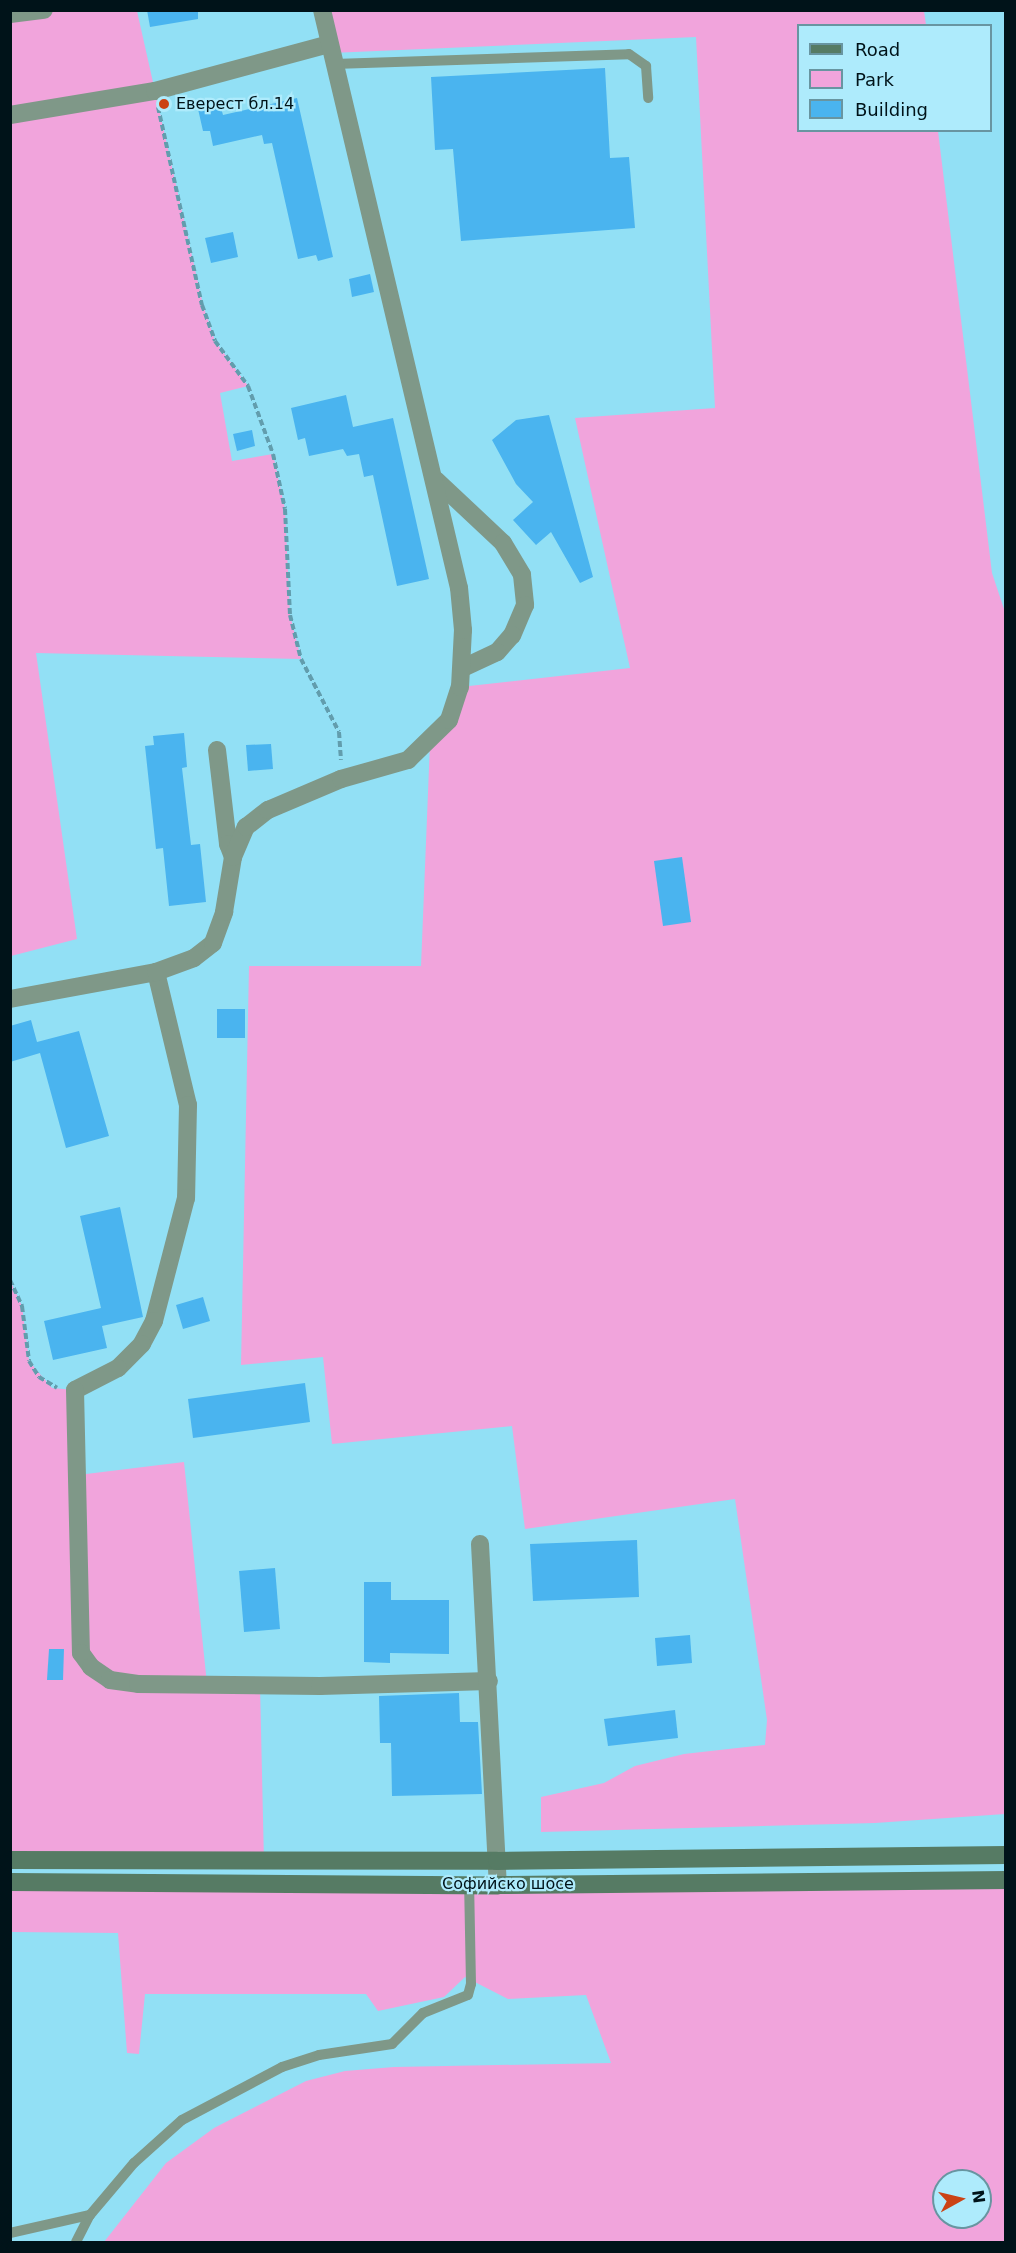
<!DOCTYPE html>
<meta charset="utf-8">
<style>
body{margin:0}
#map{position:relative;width:1016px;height:2253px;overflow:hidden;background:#92e0f5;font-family:"DejaVu Sans",sans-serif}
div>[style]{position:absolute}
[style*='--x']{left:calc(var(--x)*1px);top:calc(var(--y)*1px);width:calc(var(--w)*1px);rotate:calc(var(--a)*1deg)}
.green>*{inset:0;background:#f1a4dc}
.building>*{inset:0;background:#4ab4ef}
.path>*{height:4px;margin-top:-2px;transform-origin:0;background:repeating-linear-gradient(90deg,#629dad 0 6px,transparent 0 9px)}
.lane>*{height:10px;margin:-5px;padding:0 5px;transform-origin:5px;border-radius:5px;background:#7f9888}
.street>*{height:18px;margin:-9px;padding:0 9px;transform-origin:9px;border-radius:9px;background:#7f9888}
.secondary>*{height:18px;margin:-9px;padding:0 9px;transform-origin:9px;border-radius:9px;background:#567b64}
.dots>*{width:16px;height:16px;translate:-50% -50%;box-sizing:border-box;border:3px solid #aeebfc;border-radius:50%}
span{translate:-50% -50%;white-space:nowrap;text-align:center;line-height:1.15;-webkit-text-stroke:4.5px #aeebfc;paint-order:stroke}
.poi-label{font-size:16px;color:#001319}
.left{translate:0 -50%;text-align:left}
.street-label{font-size:16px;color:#001319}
.frame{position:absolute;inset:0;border:12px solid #001319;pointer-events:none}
.legend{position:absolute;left:797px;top:24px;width:195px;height:108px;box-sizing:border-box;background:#aeebfc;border:2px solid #6895a1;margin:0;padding:8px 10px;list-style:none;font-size:18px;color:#001319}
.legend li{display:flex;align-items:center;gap:12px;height:30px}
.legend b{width:30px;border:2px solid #6895a1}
.north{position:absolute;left:932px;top:2169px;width:60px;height:60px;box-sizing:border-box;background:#aeebfc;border:2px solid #6895a1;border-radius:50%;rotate:82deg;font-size:16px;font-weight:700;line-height:24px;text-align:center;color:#001319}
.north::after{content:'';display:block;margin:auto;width:21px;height:27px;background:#cb4315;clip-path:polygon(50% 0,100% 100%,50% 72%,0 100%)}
</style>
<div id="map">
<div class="green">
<i style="clip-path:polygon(44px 10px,137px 11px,203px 305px,215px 341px,248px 386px,220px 393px,232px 461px,273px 454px,285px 509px,290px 615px,301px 659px,36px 653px,77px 939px,11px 956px,11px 14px)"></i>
<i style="clip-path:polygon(322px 11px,924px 11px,926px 25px,798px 26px,798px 130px,938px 131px,992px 573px,1005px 612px,1005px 1814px,875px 1823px,541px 1832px,541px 1797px,604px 1783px,635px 1766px,684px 1754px,765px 1745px,767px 1720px,735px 1499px,525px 1529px,512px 1426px,332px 1444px,323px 1357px,241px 1365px,249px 966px,421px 966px,430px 743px,460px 687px,630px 668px,575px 418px,715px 408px,696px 37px,331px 53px)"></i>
<i style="clip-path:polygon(10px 1280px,22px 1306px,29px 1361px,52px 1388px,75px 1390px,78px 1475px,184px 1462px,207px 1684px,260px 1685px,264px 1862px,11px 1860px)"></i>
<i style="clip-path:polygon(evenodd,1005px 1880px,1005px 2242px,104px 2242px,166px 2163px,214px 2128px,306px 2081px,345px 2071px,394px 2067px,611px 2063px,586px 1995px,508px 1999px,465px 1977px,444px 1997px,378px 2011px,366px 1994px,145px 1994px,139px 2054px,127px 2053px,118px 1933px,11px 1932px,11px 1882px,1005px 1880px,944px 2181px,980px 2181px,980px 2217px,944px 2217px,944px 2181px)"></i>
</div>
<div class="building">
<i style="clip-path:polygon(147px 10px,198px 10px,198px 19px,150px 27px)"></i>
<i style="clip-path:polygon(605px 68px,610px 158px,629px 157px,635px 228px,461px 241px,453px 149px,435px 150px,431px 77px)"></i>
<i style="clip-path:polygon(297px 98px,333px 257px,318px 261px,316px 255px,298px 259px,272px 143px,264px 144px,262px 135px,213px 146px,210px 131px,203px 131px,198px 109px,220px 104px,223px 115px)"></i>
<i style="clip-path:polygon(233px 232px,238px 257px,211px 263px,205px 238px)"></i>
<i style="clip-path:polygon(370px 274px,374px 292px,352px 297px,349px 279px)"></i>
<i style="clip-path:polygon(346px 395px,353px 427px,393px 418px,429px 579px,397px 586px,373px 475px,364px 477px,359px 454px,347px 456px,343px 449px,309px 456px,305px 438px,298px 440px,291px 408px)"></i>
<i style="clip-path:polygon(549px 415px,593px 577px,580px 583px,551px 532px,536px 545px,513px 520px,533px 502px,516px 484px,492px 440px,516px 420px)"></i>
<i style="clip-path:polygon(252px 430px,255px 446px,237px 451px,233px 434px)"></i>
<i style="clip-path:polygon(184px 733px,187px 767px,182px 768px,191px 845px,200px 844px,206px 902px,169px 906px,163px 848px,156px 849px,145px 746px,154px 745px,153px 736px)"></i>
<i style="clip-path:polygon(271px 744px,273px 769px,248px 771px,246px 745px)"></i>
<i style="clip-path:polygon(682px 857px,691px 922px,663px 926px,654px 861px)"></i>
<i style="clip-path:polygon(217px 1009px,245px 1009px,245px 1038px,217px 1038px)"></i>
<i style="clip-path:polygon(31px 1020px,37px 1042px,79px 1031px,109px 1136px,66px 1148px,40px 1053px,10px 1062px,10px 1026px)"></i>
<i style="clip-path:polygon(120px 1207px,143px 1317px,102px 1326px,107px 1348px,53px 1360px,44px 1321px,101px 1308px,80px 1216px)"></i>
<i style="clip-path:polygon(203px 1297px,210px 1321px,183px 1329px,176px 1305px)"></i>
<i style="clip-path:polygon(305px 1383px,310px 1422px,193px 1438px,188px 1399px)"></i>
<i style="clip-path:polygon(637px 1540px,639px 1597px,533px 1601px,530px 1544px)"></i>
<i style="clip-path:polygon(275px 1568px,280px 1629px,244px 1632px,239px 1571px)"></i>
<i style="clip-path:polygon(364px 1582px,391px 1582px,391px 1600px,449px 1600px,449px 1654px,390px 1653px,390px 1663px,364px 1662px)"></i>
<i style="clip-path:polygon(690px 1635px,692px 1663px,657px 1666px,655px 1638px)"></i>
<i style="clip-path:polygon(49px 1649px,64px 1649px,63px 1680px,47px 1680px)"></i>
<i style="clip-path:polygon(459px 1693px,460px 1722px,478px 1722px,482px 1794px,392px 1796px,391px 1743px,380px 1743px,379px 1696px)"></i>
<i style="clip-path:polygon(675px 1710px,678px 1738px,608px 1746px,604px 1719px)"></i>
</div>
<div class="path">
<i style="--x:158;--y:107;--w:203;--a:77.5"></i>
<i style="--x:202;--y:305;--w:38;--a:70"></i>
<i style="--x:215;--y:341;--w:56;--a:53.7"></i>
<i style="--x:248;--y:386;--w:72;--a:69.8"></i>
<i style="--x:273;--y:454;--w:56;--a:77.7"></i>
<i style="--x:285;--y:509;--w:106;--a:87.3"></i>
<i style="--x:290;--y:615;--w:45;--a:76"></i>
<i style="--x:301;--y:659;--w:82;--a:62.5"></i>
<i style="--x:339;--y:732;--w:28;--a:86"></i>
<i style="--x:10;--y:1280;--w:29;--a:65"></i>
<i style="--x:22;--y:1306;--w:55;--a:82.7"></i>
<i style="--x:29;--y:1361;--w:19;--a:58"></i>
<i style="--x:39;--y:1377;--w:21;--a:31"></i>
</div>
<div class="lane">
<i style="--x:334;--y:64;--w:295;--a:-1.9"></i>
<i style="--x:629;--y:54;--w:21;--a:35"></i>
<i style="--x:646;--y:66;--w:32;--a:86"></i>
<i style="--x:10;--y:2233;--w:82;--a:-12.7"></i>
<i style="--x:76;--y:2242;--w:30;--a:-63"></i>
<i style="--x:90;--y:2215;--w:68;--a:-49.8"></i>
<i style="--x:134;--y:2163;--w:64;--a:-41.9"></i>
<i style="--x:182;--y:2120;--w:113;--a:-27.9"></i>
<i style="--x:282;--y:2067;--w:39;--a:-18"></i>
<i style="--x:319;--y:2055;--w:74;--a:-8.6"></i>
<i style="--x:392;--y:2044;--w:44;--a:-45"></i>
<i style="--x:423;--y:2013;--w:48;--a:-21.8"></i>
<i style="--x:468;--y:1995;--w:11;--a:-75"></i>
<i style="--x:471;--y:1984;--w:100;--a:-91.1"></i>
</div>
<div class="street">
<i style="--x:10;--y:14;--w:34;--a:-7"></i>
<i style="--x:10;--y:115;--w:147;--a:-9.4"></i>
<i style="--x:155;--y:91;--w:180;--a:-15.1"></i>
<i style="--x:436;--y:480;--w:92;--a:43.2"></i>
<i style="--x:503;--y:543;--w:37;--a:59"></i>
<i style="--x:522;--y:575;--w:30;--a:84"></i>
<i style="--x:525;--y:605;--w:33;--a:113"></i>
<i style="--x:512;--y:635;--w:23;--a:131"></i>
<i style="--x:497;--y:652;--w:38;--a:155"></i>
<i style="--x:217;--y:750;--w:95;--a:83.3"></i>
<i style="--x:228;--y:844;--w:14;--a:69"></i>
<i style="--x:156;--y:972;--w:137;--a:76.5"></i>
<i style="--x:188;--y:1105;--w:93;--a:91.2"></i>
<i style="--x:186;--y:1198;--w:127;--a:104.6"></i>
<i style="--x:154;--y:1321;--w:26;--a:118"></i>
<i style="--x:142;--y:1344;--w:34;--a:135"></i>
<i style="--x:118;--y:1368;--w:48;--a:152.9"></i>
<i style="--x:75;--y:1390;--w:263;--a:88.7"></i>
<i style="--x:81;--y:1653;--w:17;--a:54"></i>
<i style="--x:91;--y:1667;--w:23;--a:34"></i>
<i style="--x:110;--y:1680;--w:28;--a:8"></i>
<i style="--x:138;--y:1684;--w:182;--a:0.6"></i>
<i style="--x:320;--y:1686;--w:169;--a:-1.7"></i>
<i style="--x:10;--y:999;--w:148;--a:-10.5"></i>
<i style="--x:156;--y:972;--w:40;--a:-20.2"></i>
<i style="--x:194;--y:958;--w:24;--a:-38"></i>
<i style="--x:213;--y:943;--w:33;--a:-70"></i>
<i style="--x:224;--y:912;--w:56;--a:-80.7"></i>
<i style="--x:233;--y:857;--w:33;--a:-67"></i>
<i style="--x:246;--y:827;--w:28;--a:-38"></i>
<i style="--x:268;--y:810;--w:79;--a:-23"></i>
<i style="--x:341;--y:779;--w:70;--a:-15.8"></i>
<i style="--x:408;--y:760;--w:57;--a:-44.3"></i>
<i style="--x:449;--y:720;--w:35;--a:-72"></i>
<i style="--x:460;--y:687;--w:57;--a:-87"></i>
<i style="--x:463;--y:630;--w:42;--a:-95.4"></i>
<i style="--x:459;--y:588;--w:594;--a:-103.33"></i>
<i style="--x:480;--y:1544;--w:341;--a:87"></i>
</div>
<div class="secondary">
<i style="--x:10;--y:1860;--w:487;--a:0.1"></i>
<i style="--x:497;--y:1861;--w:509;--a:-0.68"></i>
<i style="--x:10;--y:1882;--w:488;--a:0.4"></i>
<i style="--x:498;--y:1885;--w:508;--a:-0.56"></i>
</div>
<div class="dots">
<i style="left:164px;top:104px;background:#cb4315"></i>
</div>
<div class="poi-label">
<span class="left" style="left:176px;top:104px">Еверест бл.14</span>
</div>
<div class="street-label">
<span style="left:508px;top:1884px">Софийско шосе</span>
</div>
<div class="frame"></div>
<ul class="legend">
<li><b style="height:8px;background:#567b64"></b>Road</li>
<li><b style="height:16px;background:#f1a4dc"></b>Park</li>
<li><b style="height:16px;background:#4ab4ef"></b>Building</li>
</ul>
<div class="north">N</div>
</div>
